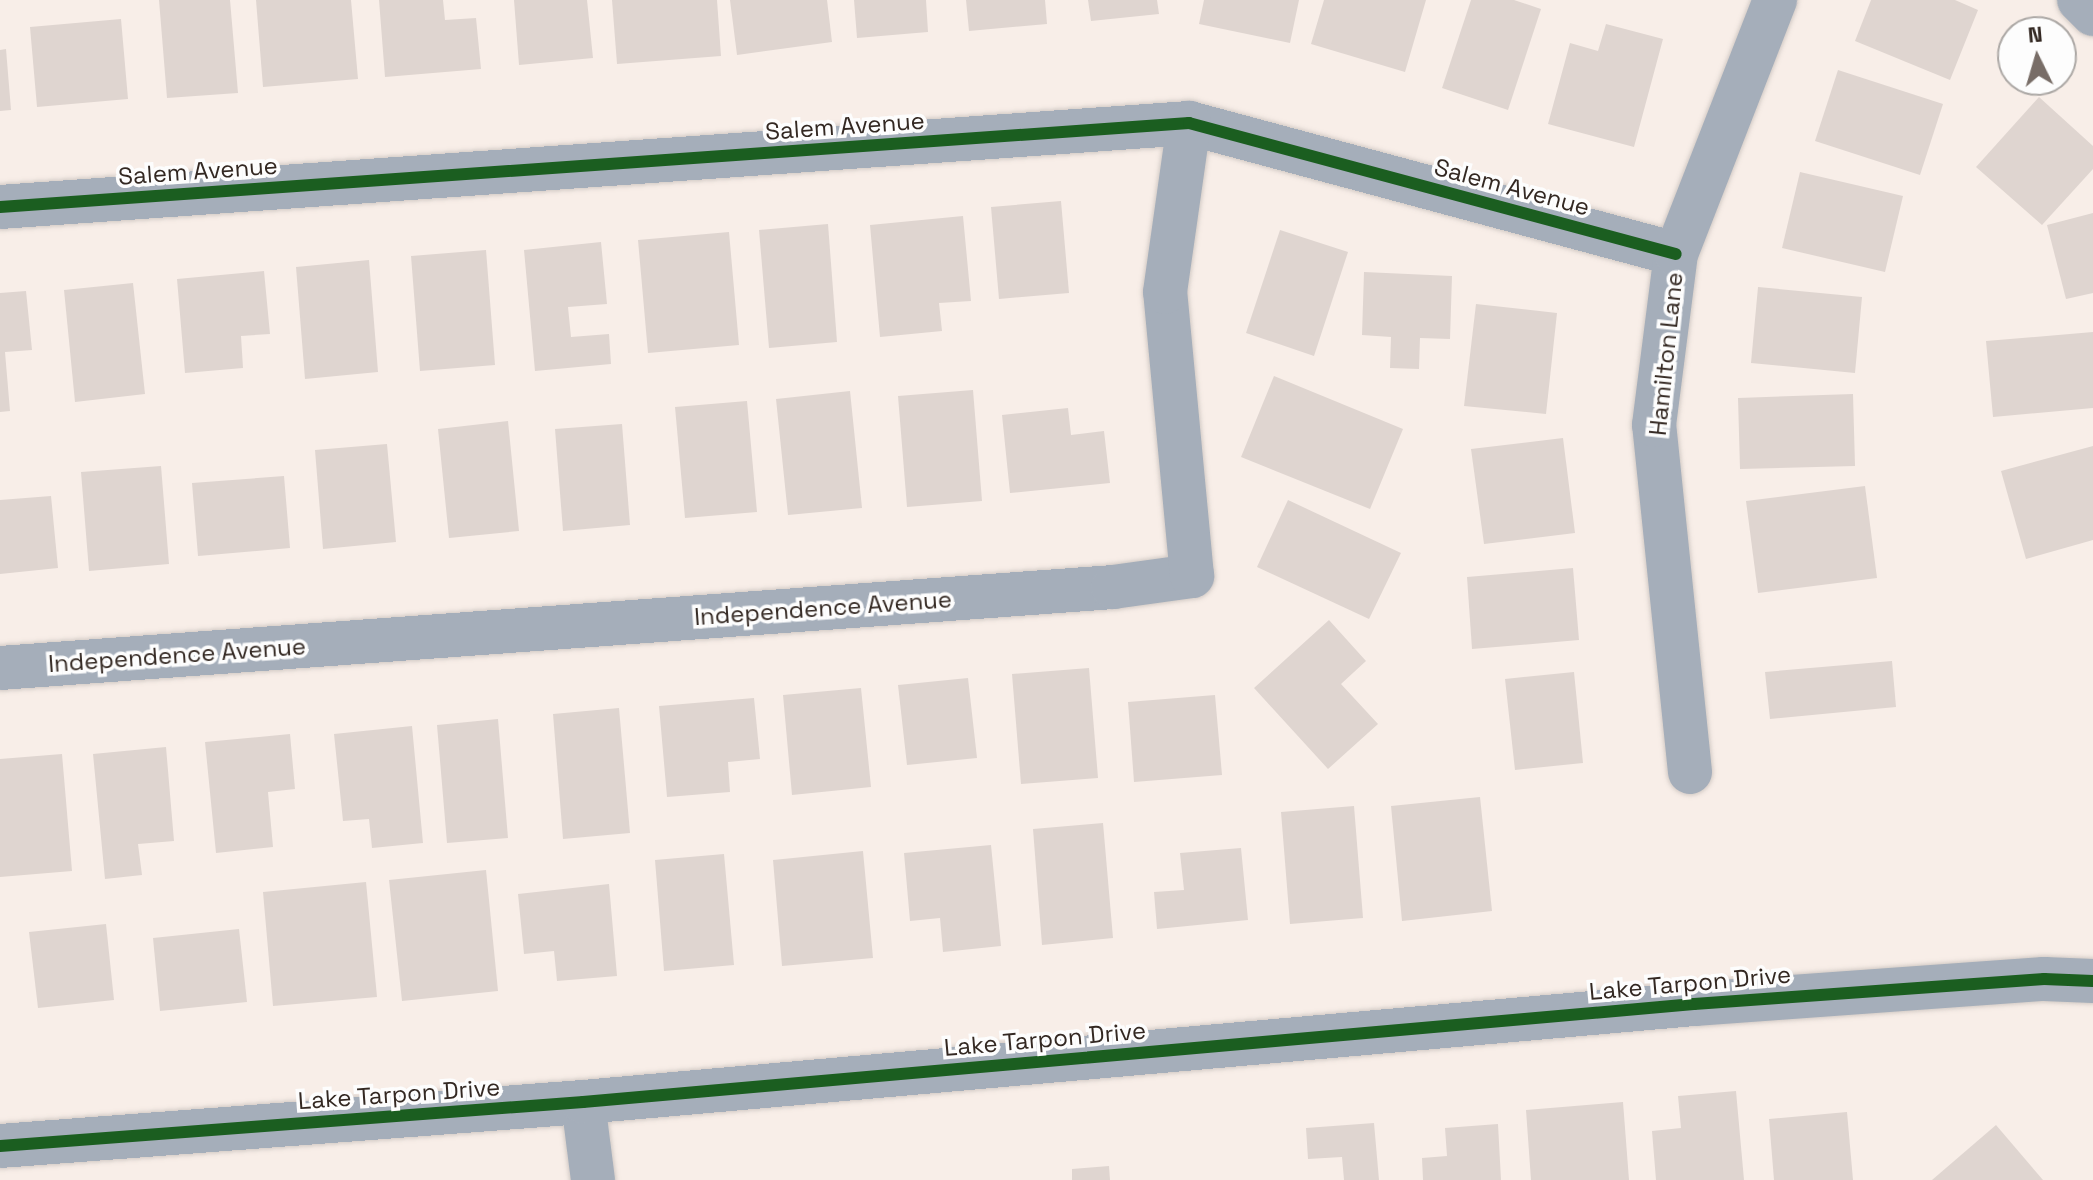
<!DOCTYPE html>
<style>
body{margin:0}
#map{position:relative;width:2093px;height:1180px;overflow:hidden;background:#f8eee8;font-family:"Space Grotesk",sans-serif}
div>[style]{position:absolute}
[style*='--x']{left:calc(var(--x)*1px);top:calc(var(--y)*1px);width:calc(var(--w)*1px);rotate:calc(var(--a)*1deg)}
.building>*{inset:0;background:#dfd5d0}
.roads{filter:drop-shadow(0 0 2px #d3cbc6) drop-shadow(0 0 2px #d3cbc6)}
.minor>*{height:44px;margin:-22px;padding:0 22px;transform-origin:22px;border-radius:22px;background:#a5aeba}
.cycleway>*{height:12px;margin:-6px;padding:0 6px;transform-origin:6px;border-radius:6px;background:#1b5e20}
span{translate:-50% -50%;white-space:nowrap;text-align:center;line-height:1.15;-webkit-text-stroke:7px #fdfdfd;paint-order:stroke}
.street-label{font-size:24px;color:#332822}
.north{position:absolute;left:1997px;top:16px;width:80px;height:80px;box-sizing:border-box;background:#fdfdfd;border:2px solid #aca8a5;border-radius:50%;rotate:355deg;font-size:22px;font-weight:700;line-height:32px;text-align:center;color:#332822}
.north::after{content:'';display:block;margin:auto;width:28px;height:36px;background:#786d67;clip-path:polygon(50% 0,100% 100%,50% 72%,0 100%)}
</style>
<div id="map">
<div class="building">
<i style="clip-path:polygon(159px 0,230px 0,238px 93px,167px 98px)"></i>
<i style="clip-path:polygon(256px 0,351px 0,358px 79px,263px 87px)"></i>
<i style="clip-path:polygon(379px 0,443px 0,445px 20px,476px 18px,481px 69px,385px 77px)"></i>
<i style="clip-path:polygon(514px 0,587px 0,593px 58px,519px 65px)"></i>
<i style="clip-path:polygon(612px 0,717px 0,721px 56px,617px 64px)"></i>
<i style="clip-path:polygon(730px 0,827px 0,832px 42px,737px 55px)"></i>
<i style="clip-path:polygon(854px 0,926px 0,928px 32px,857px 38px)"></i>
<i style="clip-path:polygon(966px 0,1045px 0,1047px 24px,969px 31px)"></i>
<i style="clip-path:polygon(1088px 0,1157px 0,1159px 14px,1091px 21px)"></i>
<i style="clip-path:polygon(1204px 0,1299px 0,1290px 43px,1199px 24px)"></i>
<i style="clip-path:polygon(1324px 0,1426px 0,1405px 72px,1311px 44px)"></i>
<i style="clip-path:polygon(1471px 0,1514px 0,1541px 9px,1508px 110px,1442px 88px)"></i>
<i style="clip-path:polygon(1871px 0,1955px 0,1978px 10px,1950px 80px,1855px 41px)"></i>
<i style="clip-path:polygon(121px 19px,128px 99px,37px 107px,30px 27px)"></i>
<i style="clip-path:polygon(1606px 24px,1663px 39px,1634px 147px,1548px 124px,1570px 43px,1598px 51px)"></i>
<i style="clip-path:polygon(6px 49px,11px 110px,0 111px,0 50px)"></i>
<i style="clip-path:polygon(1838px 70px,1943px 104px,1920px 175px,1815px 141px)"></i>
<i style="clip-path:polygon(2039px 97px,2093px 146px,2093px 169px,2042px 225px,1976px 167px)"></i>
<i style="clip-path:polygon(1800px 172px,1903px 196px,1885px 272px,1782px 248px)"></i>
<i style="clip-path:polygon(1061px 201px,1069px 293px,999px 299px,991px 207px)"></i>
<i style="clip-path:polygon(2093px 213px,2093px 293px,2066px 299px,2047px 225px)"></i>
<i style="clip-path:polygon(963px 216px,971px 301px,939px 303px,942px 331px,880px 337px,870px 225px)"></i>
<i style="clip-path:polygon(828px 224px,837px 342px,769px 348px,759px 230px)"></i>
<i style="clip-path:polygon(1280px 230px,1348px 252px,1314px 356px,1246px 333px)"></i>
<i style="clip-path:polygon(729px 232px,739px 345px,648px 353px,638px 240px)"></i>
<i style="clip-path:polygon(601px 242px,607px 304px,568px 307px,571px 337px,609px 334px,611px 364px,535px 371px,524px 250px)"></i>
<i style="clip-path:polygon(486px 250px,495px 365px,420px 371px,411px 256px)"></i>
<i style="clip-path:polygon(369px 260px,378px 372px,305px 379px,296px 267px)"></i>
<i style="clip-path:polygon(264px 271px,270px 334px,241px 336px,243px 368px,185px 373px,177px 279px)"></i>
<i style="clip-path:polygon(1364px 272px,1452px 276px,1450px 339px,1420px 338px,1419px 369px,1390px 368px,1391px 337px,1362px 335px)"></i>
<i style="clip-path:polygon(133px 283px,145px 394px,75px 402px,64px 290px)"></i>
<i style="clip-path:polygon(1758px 287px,1862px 297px,1855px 373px,1751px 363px)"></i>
<i style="clip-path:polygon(26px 291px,32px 350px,5px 352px,10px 411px,0 412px,0 293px)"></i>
<i style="clip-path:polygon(1476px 304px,1557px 313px,1546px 414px,1464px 406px)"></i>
<i style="clip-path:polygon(2093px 332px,2093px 408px,1993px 417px,1986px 341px)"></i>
<i style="clip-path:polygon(1274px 376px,1403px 429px,1370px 509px,1241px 457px)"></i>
<i style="clip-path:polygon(973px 390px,982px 501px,907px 507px,898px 396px)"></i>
<i style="clip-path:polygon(850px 391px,862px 508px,788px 515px,776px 399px)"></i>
<i style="clip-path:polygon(1853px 394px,1855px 466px,1740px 469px,1738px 398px)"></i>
<i style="clip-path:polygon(747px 401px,757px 512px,685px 518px,675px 407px)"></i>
<i style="clip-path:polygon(1068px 408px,1071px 435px,1104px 431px,1110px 483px,1010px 493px,1002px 415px)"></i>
<i style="clip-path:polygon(508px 421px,519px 531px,449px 538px,438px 429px)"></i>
<i style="clip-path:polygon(622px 424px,630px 525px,563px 531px,555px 429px)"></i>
<i style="clip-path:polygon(1563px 438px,1575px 533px,1484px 544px,1471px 449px)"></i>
<i style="clip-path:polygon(387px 444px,396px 542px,323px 549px,315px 450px)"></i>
<i style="clip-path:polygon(2093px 446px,2093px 540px,2026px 559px,2001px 471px)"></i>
<i style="clip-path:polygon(161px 466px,169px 564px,89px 571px,81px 472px)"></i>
<i style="clip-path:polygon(284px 476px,290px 548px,198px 556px,192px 483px)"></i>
<i style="clip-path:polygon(1865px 486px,1877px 578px,1758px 593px,1746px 501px)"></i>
<i style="clip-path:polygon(51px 496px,58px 568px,0 574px,0 500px)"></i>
<i style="clip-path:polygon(1288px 500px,1401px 553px,1369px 619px,1257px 567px)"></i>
<i style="clip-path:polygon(1573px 568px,1579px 640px,1472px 649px,1467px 577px)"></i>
<i style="clip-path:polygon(1329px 620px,1366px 661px,1341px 684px,1378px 724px,1328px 769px,1254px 688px)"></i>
<i style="clip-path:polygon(1892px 661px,1896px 707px,1770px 719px,1765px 672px)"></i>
<i style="clip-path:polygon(1089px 668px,1098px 778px,1021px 784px,1012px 674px)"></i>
<i style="clip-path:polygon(1574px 672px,1583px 763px,1515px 770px,1505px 679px)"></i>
<i style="clip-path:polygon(968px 678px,977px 758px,907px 765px,898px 685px)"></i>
<i style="clip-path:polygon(861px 688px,871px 787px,792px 795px,783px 695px)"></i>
<i style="clip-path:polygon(1215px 695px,1222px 775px,1134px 782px,1128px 702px)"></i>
<i style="clip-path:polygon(754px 698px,760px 759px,728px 762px,730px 792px,667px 797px,659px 706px)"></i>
<i style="clip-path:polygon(619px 708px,630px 833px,563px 839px,553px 714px)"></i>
<i style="clip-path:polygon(498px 719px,508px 838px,447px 843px,437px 725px)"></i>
<i style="clip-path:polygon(412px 726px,423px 843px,372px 848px,369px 819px,343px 821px,334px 734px)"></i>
<i style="clip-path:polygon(290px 734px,295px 789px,268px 792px,273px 847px,216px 853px,205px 742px)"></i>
<i style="clip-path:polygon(166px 747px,174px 841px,138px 844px,142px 875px,105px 879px,93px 754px)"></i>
<i style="clip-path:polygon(62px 754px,72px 871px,0 877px,0 759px)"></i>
<i style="clip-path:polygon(1480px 797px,1492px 911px,1402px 921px,1391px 806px)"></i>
<i style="clip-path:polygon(1354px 806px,1363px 918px,1290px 924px,1281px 812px)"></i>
<i style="clip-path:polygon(1103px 823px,1113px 938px,1042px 945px,1033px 829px)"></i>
<i style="clip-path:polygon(991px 845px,1001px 946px,943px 952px,940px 918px,910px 921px,904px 853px)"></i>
<i style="clip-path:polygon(1241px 848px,1248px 920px,1157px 929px,1154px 892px,1184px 890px,1180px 853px)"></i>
<i style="clip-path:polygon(863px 851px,873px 958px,782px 966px,773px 860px)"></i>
<i style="clip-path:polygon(724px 854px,734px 965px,664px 971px,655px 860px)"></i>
<i style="clip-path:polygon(486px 870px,498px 991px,402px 1001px,389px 880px)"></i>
<i style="clip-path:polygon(366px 882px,377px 997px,273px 1006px,263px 892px)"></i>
<i style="clip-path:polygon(609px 884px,617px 976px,557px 981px,554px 951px,524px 954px,518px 894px)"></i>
<i style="clip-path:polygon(106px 924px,114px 1000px,38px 1008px,29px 932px)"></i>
<i style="clip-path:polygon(239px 929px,247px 1002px,160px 1011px,153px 938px)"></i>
<i style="clip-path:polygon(1736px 1091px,1744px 1180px,1656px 1180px,1652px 1131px,1681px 1128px,1678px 1096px)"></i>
<i style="clip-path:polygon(1623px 1102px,1629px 1180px,1531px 1180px,1526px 1110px)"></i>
<i style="clip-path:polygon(1847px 1112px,1853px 1180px,1774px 1180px,1769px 1119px)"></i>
<i style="clip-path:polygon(1374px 1123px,1379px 1180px,1344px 1180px,1342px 1157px,1308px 1159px,1306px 1128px)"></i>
<i style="clip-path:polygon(1498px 1124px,1501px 1180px,1423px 1180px,1422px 1158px,1447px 1156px,1445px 1128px)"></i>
<i style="clip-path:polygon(1996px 1125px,2043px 1180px,1932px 1180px)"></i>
<i style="clip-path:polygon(1109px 1166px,1110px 1180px,1072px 1180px,1072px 1169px)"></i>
</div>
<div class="roads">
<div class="minor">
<i style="--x:2079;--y:0;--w:20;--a:45"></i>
<i style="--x:0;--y:207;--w:1192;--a:-4.04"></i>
<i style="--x:1189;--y:123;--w:504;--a:15.06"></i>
<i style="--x:0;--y:668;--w:1116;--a:-4.16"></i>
<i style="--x:1113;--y:587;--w:80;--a:-7.9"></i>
<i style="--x:1192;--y:576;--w:285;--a:-95.4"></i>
<i style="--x:1165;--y:292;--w:171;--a:-81.9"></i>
<i style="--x:1690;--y:772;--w:349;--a:-95.9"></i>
<i style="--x:1654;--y:425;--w:172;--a:-82.7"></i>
<i style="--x:1676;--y:254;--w:273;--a:-68.7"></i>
<i style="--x:583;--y:1102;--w:79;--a:82.7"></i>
<i style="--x:0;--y:1146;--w:585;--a:-4.32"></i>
<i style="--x:583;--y:1102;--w:1115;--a:-5.04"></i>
<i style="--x:1694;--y:1004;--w:351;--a:-4.1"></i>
<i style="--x:2044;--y:979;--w:49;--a:2.3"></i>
</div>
</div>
<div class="cycleway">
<i style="--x:0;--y:207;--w:1192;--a:-4.04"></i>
<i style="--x:1189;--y:123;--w:504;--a:15.06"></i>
<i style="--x:0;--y:1146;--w:585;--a:-4.32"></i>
<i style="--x:583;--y:1102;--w:1115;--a:-5.04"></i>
<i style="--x:1694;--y:1004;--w:351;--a:-4.1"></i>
<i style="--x:2044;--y:979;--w:49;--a:2.3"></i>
</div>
<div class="street-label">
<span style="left:845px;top:126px;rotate:-4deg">Salem Avenue</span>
<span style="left:198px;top:171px;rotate:-4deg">Salem Avenue</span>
<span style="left:1512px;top:187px;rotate:15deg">Salem Avenue</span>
<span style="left:1666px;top:354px;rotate:-84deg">Hamilton Lane</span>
<span style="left:823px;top:608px;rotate:-4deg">Independence Avenue</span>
<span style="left:177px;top:655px;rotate:-4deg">Independence Avenue</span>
<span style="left:1690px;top:983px;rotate:-5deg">Lake Tarpon Drive</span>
<span style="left:1045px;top:1039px;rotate:-5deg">Lake Tarpon Drive</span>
<span style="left:399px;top:1094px;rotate:-4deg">Lake Tarpon Drive</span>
</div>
<div class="north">N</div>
</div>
